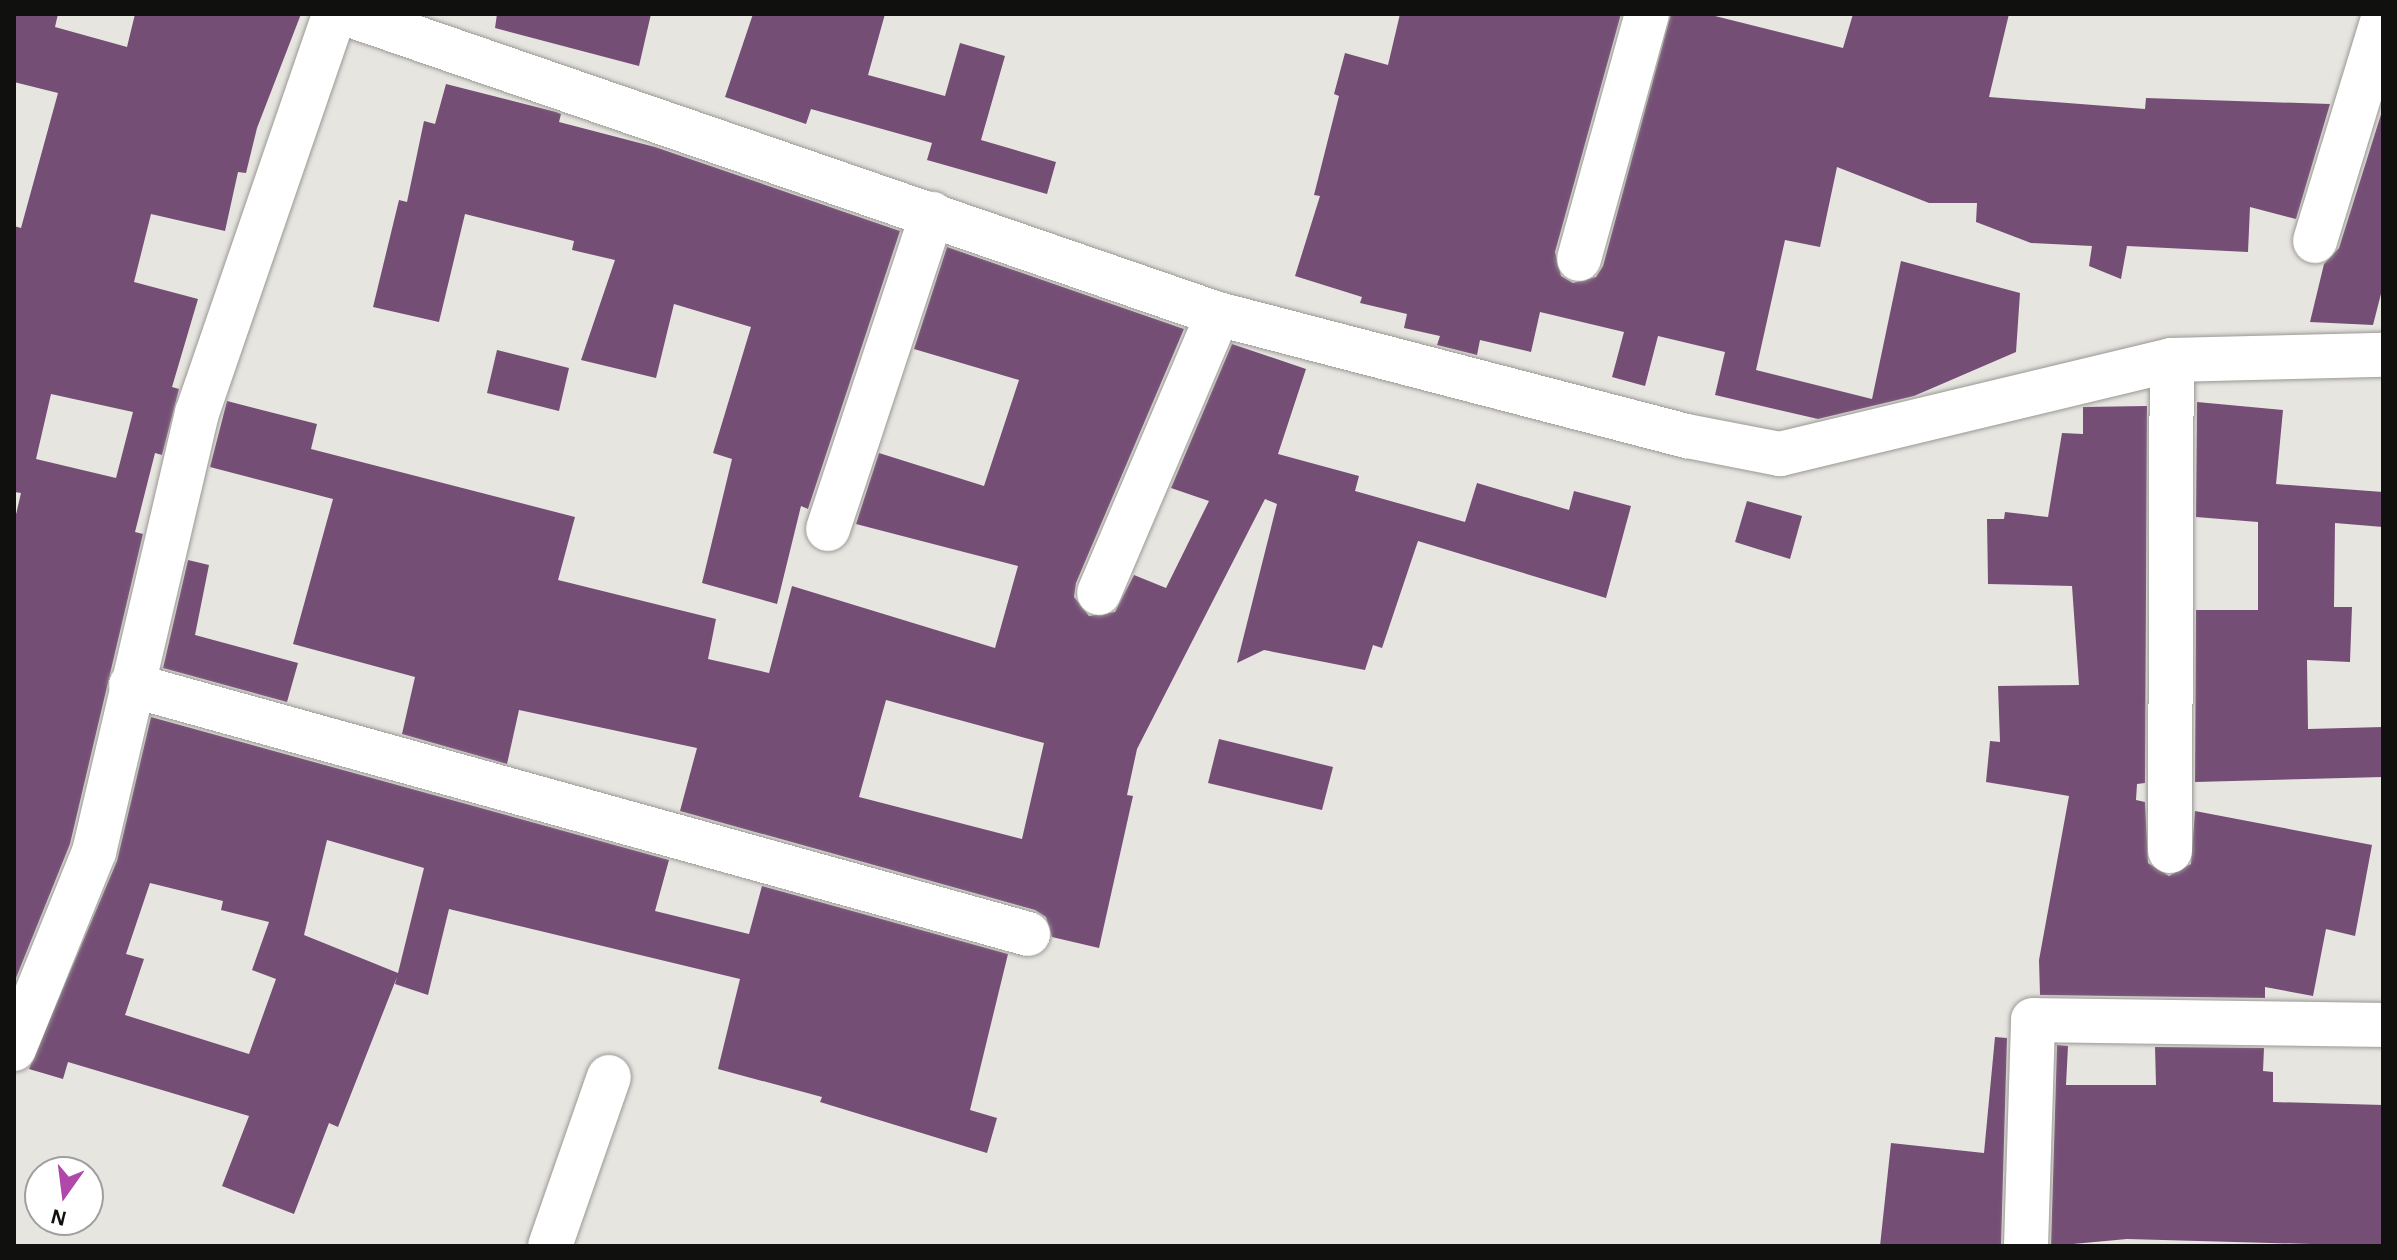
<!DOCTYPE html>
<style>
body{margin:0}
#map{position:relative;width:2397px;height:1260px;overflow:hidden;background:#e7e5e0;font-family:"Alegreya Sans",sans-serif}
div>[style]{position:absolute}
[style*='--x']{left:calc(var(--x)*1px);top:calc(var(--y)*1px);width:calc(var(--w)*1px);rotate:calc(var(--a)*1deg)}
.building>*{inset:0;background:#754e76}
.roads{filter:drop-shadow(0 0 2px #9a9894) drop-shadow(0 0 2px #9a9894)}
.minor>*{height:44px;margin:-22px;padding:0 22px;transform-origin:22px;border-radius:22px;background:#fff}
span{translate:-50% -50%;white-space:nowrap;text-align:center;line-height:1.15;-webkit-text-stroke:8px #fff;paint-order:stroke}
.frame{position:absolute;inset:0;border:16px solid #10100e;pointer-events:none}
.north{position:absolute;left:24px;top:1156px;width:80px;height:80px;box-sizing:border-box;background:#fff;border:2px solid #9f9f9f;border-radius:50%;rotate:194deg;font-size:22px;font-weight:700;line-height:32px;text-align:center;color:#10100e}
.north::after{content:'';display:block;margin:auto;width:28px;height:36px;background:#b047a9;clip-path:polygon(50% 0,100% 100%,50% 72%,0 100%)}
</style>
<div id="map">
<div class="building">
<i style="clip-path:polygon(evenodd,14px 14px,58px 14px,55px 27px,127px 47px,135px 14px,301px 14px,257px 128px,246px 173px,238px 172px,225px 231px,151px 214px,134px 282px,198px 299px,172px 387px,179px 389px,162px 455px,155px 453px,135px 532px,143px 534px,70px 844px,14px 983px,14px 523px,21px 493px,14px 492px,14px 226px,21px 228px,58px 93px,14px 82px,14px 14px,51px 394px,133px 412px,116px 478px,36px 459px,51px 394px)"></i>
<i style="clip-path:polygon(497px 14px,651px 14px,639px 66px,495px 28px)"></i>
<i style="clip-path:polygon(753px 14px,885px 14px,868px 75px,945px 96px,960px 43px,1005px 56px,981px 140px,1056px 162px,1047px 194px,927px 160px,932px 143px,811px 109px,806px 124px,725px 97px)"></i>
<i style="clip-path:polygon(1400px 14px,1621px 14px,1555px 252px,1561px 276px,1573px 283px,1596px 277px,1603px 266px,1671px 14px,1707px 14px,1843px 48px,1853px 14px,2009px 14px,1989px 97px,2145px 109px,2146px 98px,2330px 104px,2296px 219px,2250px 207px,2248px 252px,2127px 246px,2121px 279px,2089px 266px,2092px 246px,2031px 243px,1976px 222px,1977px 203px,1929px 203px,1837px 167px,1820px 247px,1785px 240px,1756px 370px,1872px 399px,1901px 261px,2020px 293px,2016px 352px,1914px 396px,1818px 419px,1715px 395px,1725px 352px,1658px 336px,1645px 386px,1612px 377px,1624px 332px,1540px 312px,1531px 352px,1480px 340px,1477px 355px,1437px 345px,1440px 336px,1404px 328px,1407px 314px,1360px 303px,1362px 297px,1295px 276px,1320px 196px,1314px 195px,1339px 96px,1334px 94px,1345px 53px,1388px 65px)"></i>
<i style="clip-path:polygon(446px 84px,556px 112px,561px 114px,559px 122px,655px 147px,900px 231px,808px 509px,801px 506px,777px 604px,702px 583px,732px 459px,713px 453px,751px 327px,674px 304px,656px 378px,581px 360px,615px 260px,572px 250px,574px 241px,465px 214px,439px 322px,373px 307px,399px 200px,407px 202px,424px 121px,435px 124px)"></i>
<i style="clip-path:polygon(2383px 108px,2383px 286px,2373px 325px,2310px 322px,2324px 264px,2339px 248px)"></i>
<i style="clip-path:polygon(evenodd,947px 247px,1184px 329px,1076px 583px,1074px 597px,1089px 616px,1115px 612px,1134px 575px,1166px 588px,1209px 501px,1171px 488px,1232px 344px,1306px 369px,1278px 454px,1359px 476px,1355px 491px,1465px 522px,1477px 483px,1569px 510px,1574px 491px,1631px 506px,1606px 598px,1418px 541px,1382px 648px,1373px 645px,1365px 670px,1264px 650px,1237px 663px,1277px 504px,1265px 499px,1137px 749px,1127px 795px,1133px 796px,1099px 948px,1052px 937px,1046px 917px,1035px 910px,680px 811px,697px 748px,519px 710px,507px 764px,402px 734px,415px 677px,293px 644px,333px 499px,210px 467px,227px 401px,317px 424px,311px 449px,575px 517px,558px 580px,716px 619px,708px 659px,769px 673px,792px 586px,995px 648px,1018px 566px,856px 524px,879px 453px,984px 486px,1019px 380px,914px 349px,947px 247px,886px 700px,1044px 743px,1022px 839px,859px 797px,886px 700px)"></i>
<i style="clip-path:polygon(497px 350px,569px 368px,559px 411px,487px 393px)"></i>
<i style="clip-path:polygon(2197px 402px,2283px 410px,2276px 484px,2383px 492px,2383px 527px,2335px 523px,2334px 607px,2352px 607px,2350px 662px,2307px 660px,2308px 729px,2383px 727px,2383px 777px,2195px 782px,2196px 610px,2258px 610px,2258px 522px,2196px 517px)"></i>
<i style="clip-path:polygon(2147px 406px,2145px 783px,2137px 784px,2136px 800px,2145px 802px,2148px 863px,2169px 876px,2191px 864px,2195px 811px,2372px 845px,2355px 936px,2326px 929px,2313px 996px,2265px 987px,2265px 998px,2040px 995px,2039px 960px,2069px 796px,1986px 782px,1990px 741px,2000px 742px,1998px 686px,2079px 685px,2072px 586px,1988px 584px,1987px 519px,2004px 519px,2005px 512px,2048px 517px,2062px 433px,2083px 434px,2083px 407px)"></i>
<i style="clip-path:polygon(1747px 501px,1802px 516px,1790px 559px,1735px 542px)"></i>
<i style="clip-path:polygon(188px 560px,209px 565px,195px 635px,298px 663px,287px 702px,163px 668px)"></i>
<i style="clip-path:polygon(evenodd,151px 717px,669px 860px,655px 911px,749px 934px,762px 886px,1008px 954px,970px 1110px,997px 1118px,987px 1153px,820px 1102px,822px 1097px,718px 1069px,740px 979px,449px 909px,428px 995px,395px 984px,397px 977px,338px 1127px,329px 1123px,294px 1214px,222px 1186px,249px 1116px,68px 1062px,63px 1079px,29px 1069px,117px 861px,151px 717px,327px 840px,424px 868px,398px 973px,304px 935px,327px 840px,151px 717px,150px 883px,223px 901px,221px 910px,269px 922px,252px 970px,276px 979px,249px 1054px,125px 1015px,144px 959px,126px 954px,150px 883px)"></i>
<i style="clip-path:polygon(1219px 739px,1333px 767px,1322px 810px,1208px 783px)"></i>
<i style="clip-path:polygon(1995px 1037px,2007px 1038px,2001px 1246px,1880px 1246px,1891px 1143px,1984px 1153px)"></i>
<i style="clip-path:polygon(2057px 1045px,2068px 1046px,2066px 1085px,2156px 1085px,2155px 1047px,2264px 1048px,2263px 1071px,2273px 1072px,2273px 1102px,2383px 1105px,2383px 1246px,2127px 1239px,2051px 1246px)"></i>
</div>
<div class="roads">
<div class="minor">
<i style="--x:347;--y:14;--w:921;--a:19.01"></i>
<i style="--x:1218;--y:314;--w:485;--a:14.6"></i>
<i style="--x:1687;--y:436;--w:95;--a:11"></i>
<i style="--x:1780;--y:454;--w:403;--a:-13.5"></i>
<i style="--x:2172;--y:360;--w:211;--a:-1.4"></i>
<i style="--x:2315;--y:241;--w:233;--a:-73"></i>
<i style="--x:1579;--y:259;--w:254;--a:-74.5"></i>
<i style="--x:828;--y:529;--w:332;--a:-71.7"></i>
<i style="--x:1099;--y:593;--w:303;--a:-66.9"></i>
<i style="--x:131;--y:685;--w:931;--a:15.51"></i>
<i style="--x:2170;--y:851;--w:491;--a:-89.8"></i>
<i style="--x:14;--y:1049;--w:213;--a:-67.9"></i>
<i style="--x:94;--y:852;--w:451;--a:-76.8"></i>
<i style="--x:197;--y:413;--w:422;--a:-71"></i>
<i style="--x:550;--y:1246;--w:179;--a:-70.8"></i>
<i style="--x:2026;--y:1246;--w:226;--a:-88.2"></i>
<i style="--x:2033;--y:1020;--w:350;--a:0.8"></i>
</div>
</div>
<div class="frame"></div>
<div class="north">N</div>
</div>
